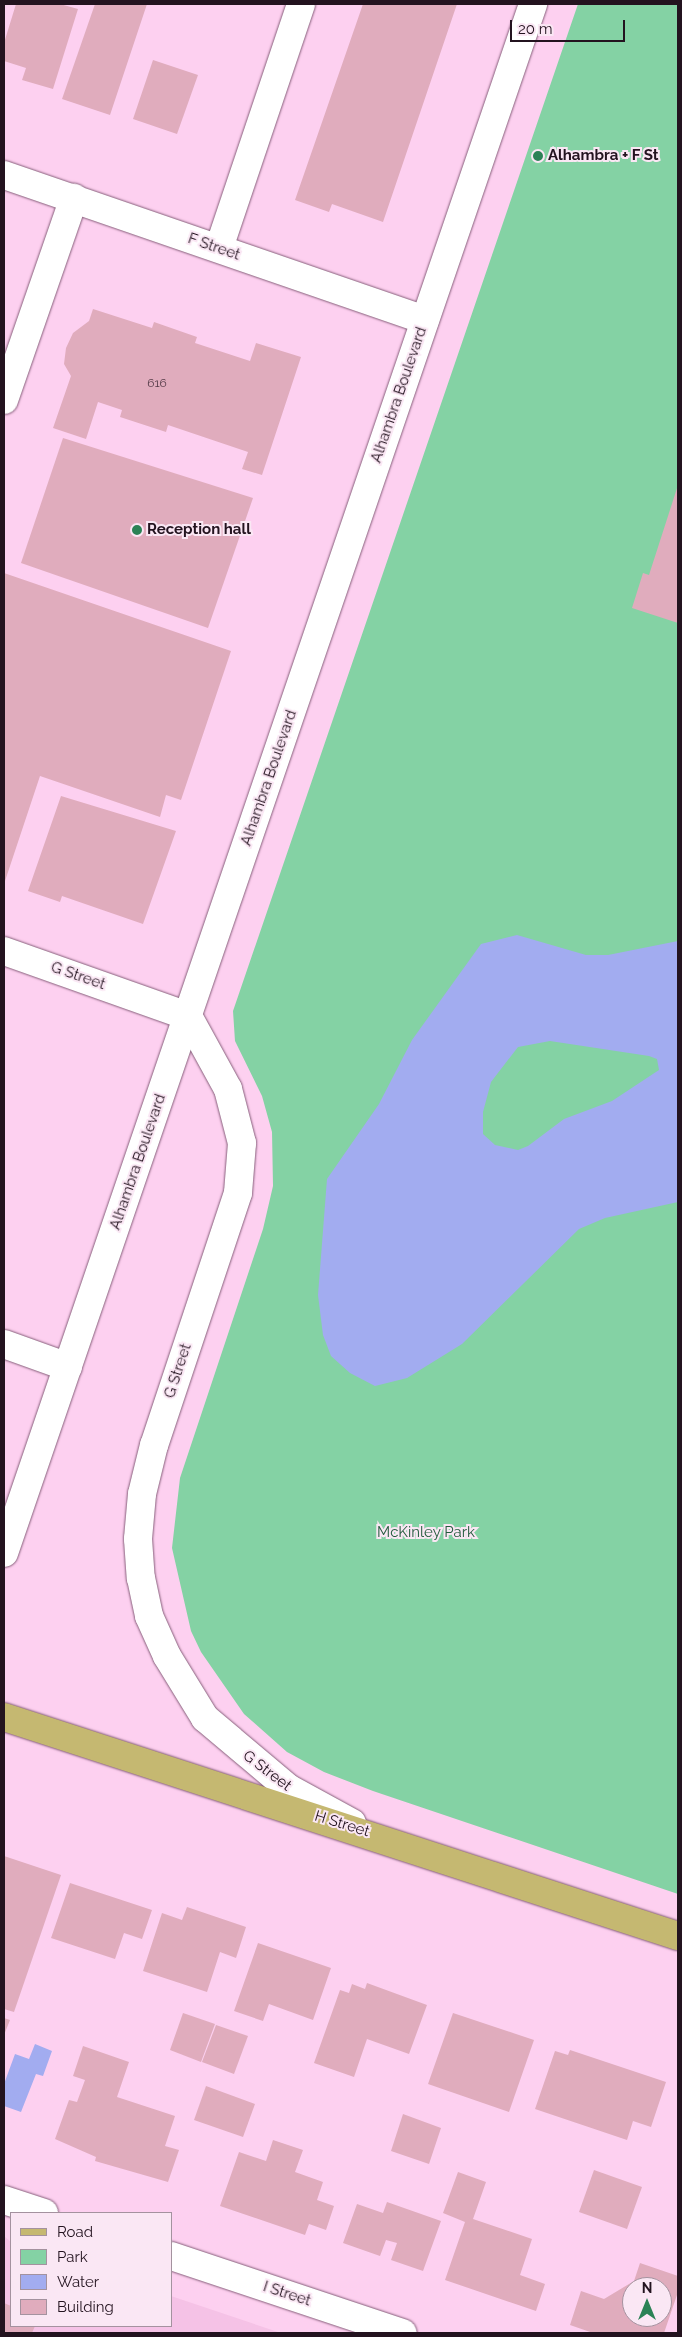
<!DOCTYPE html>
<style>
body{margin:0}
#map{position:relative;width:682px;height:2337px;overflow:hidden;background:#fdd0f0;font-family:Raleway,sans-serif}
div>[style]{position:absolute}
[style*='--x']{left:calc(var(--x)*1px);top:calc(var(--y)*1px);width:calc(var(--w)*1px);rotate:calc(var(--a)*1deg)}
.built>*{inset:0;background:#f5c2e6}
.green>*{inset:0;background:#84d2a4}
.water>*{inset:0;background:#a2acf0}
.building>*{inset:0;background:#e0acbd}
.roads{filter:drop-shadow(0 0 1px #875f7b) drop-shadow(0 0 1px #875f7b)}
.minor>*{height:28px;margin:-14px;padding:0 14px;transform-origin:14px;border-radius:14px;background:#fff}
.major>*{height:28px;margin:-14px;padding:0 14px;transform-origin:14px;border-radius:14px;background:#c5b871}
.dots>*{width:14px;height:14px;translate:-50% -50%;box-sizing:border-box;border:2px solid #fae7f4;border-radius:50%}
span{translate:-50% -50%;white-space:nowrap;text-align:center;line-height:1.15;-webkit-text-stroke:4px #fae7f4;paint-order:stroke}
.number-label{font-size:12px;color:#523946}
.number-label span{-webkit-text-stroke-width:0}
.poi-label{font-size:15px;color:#23131f;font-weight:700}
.left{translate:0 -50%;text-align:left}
.street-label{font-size:15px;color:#23131f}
.park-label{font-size:15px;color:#235b3d}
.frame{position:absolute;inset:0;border:5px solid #23131f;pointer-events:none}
.legend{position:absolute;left:10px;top:2212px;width:162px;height:115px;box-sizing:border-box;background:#fae7f4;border:1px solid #a4929f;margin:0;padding:6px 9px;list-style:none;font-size:15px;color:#23131f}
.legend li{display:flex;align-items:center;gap:10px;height:25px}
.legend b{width:25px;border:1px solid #a4929f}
.north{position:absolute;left:622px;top:2277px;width:50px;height:50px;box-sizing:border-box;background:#fae7f4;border:1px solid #a4929f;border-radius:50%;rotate:0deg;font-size:14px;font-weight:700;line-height:20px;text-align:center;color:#23131f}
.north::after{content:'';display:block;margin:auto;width:18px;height:22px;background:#2b8256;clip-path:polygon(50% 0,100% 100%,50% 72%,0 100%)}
.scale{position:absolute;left:510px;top:20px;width:115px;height:22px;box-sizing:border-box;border:2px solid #23131f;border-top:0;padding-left:6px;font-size:15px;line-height:18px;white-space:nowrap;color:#23131f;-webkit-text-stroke:4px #fae7f4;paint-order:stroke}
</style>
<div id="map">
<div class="built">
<i style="clip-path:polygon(4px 2236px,11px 2242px,11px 2326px,171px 2326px,171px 2296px,281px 2333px,4px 2333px)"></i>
</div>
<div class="green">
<i style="clip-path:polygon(578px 4px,678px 4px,678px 1894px,373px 1791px,324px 1772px,287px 1752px,244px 1714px,201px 1652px,191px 1631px,172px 1548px,180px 1478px,263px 1229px,273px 1186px,272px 1132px,262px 1096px,235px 1041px,233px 1011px)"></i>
</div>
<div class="water">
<i style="clip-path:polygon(evenodd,517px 935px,586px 955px,608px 955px,678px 941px,678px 1202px,605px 1218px,579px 1229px,462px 1344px,407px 1378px,375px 1386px,350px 1373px,331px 1356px,323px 1335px,318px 1295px,327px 1179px,379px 1104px,412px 1040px,481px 944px,517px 935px,550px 1041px,649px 1056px,657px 1059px,659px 1070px,612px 1101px,564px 1119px,528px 1146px,518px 1150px,495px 1145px,483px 1134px,483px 1112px,491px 1082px,518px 1047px,550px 1041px)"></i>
<i style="clip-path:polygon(35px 2044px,52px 2051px,43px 2076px,36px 2074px,21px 2112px,4px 2106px,4px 2084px,15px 2054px,29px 2059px)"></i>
</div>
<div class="building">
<i style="clip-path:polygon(16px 4px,60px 4px,78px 9px,53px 89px,22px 80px,26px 68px,4px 61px,4px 43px)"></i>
<i style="clip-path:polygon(95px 4px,147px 4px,110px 115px,62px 99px)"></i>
<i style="clip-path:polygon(363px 4px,457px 4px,383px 222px,332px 204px,329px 212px,295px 200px)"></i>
<i style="clip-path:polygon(153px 60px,198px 75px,177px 134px,133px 119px)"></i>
<i style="clip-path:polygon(93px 309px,152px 328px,154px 322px,197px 337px,195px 343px,250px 361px,256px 343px,301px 357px,262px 475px,242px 469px,248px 452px,168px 425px,166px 432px,120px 417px,122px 410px,98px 402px,86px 439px,53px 428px,71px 376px,64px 364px,66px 348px,73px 333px,89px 321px)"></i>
<i style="clip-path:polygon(63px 438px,253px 498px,208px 628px,21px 563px)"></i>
<i style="clip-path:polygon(678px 485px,678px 623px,632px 608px,643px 573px,649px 575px)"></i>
<i style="clip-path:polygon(4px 573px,231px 651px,181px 800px,166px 795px,160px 817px,40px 776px,5px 881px)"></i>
<i style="clip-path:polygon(61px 796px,176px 831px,143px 924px,62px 896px,60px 902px,28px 891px)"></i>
<i style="clip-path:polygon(4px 1856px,61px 1875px,14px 2012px,4px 2009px)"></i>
<i style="clip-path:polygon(70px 1883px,152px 1910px,142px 1939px,124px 1933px,115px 1959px,51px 1938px)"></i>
<i style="clip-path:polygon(187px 1907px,246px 1927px,236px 1958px,220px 1952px,207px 1992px,143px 1971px,162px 1913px,182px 1920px)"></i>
<i style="clip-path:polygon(258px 1943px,331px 1968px,313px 2020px,269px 2004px,263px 2021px,234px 2011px)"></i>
<i style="clip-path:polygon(367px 1983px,427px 2005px,409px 2054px,367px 2039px,354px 2077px,314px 2063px,340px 1990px,349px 1993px,352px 1984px,365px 1989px)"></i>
<i style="clip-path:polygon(183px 2013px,215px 2024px,201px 2062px,170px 2050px)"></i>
<i style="clip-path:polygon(453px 2013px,534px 2040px,509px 2112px,428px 2084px)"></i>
<i style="clip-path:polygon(4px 2018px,10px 2020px,4px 2035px)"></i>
<i style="clip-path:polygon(216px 2025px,248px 2036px,234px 2074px,202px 2062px)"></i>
<i style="clip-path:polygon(83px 2046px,129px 2062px,117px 2097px,175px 2116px,165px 2146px,179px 2150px,168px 2182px,95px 2161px,96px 2157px,55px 2139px,69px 2100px,77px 2102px,85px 2080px,73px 2076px)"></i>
<i style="clip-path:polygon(570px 2050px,666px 2082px,651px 2127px,633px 2121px,627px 2140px,535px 2109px,555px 2051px,568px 2055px)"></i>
<i style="clip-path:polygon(206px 2086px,255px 2104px,243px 2137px,194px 2120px)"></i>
<i style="clip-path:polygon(403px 2114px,441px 2128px,429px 2164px,391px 2151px)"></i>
<i style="clip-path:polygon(273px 2140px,303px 2150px,295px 2172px,323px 2182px,317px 2200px,334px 2206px,326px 2230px,309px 2224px,305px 2235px,220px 2206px,239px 2152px,266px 2161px)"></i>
<i style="clip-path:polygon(594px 2170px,642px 2187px,627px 2229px,579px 2212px)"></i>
<i style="clip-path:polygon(458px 2172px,486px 2182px,473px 2219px,532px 2239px,520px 2275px,545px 2284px,536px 2311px,445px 2280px,465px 2222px,443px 2213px)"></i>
<i style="clip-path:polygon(387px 2202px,441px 2221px,423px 2271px,391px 2260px,397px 2243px,386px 2240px,380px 2256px,343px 2243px,357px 2204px,383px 2213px)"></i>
<i style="clip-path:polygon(evenodd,640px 2263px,678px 2276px,678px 2292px,664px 2333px,593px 2333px,570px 2325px,581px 2291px,604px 2299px,634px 2281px,640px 2263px,632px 2287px,662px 2287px,662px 2317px,632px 2317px,632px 2287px)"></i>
<i style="clip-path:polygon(4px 2303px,11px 2306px,11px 2326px,35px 2326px,32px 2333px,4px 2333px)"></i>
</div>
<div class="roads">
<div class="minor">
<i style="--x:4;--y:175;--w:445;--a:19"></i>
<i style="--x:219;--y:248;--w:257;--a:-71.4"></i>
<i style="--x:4;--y:400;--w:214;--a:-70.9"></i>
<i style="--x:4;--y:951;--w:195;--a:19.5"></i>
<i style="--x:188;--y:1016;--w:83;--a:61.3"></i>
<i style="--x:228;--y:1089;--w:56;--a:75.5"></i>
<i style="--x:242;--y:1143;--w:50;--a:94.6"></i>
<i style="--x:238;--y:1193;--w:266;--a:108.4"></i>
<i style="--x:154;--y:1445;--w:50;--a:103.8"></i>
<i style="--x:142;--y:1494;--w:45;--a:95.1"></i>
<i style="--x:138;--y:1539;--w:39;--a:86"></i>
<i style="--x:141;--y:1578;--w:39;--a:78"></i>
<i style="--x:149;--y:1616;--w:44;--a:65.8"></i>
<i style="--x:167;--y:1656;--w:73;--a:58.5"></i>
<i style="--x:205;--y:1718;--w:109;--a:40.1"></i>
<i style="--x:288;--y:1788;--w:73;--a:28.7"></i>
<i style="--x:4;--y:1344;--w:68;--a:19.8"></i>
<i style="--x:4;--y:1553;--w:1637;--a:-71.14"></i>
<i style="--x:4;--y:2200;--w:42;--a:18"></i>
<i style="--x:171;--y:2256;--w:244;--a:18.4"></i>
</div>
<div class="major">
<i style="--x:4;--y:1717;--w:709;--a:18"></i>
</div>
</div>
<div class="dots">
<i style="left:538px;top:156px;background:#2b8256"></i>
<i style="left:137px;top:530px;background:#2b8256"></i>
</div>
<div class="number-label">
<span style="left:157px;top:384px">616</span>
</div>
<div class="poi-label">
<span class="left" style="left:548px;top:156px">Alhambra + F St</span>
<span class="left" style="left:147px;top:530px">Reception hall</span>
</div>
<div class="street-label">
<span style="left:214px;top:247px;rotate:19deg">F Street</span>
<span style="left:399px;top:395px;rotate:-71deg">Alhambra Boulevard</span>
<span style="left:269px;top:778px;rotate:-71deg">Alhambra Boulevard</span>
<span style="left:78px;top:976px;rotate:19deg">G Street</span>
<span style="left:138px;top:1162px;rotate:-71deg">Alhambra Boulevard</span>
<span style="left:178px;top:1371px;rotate:-72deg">G Street</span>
<span style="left:267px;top:1771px;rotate:37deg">G Street</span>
<span style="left:342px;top:1824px;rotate:17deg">H Street</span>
<span style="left:287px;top:2294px;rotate:18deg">I Street</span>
</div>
<div class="park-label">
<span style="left:426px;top:1533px">McKinley Park</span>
</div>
<div class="frame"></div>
<ul class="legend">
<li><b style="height:6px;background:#c5b871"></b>Road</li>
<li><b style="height:14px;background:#84d2a4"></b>Park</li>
<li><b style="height:14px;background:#a2acf0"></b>Water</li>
<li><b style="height:14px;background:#e0acbd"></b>Building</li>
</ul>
<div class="north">N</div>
<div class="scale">20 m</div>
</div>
